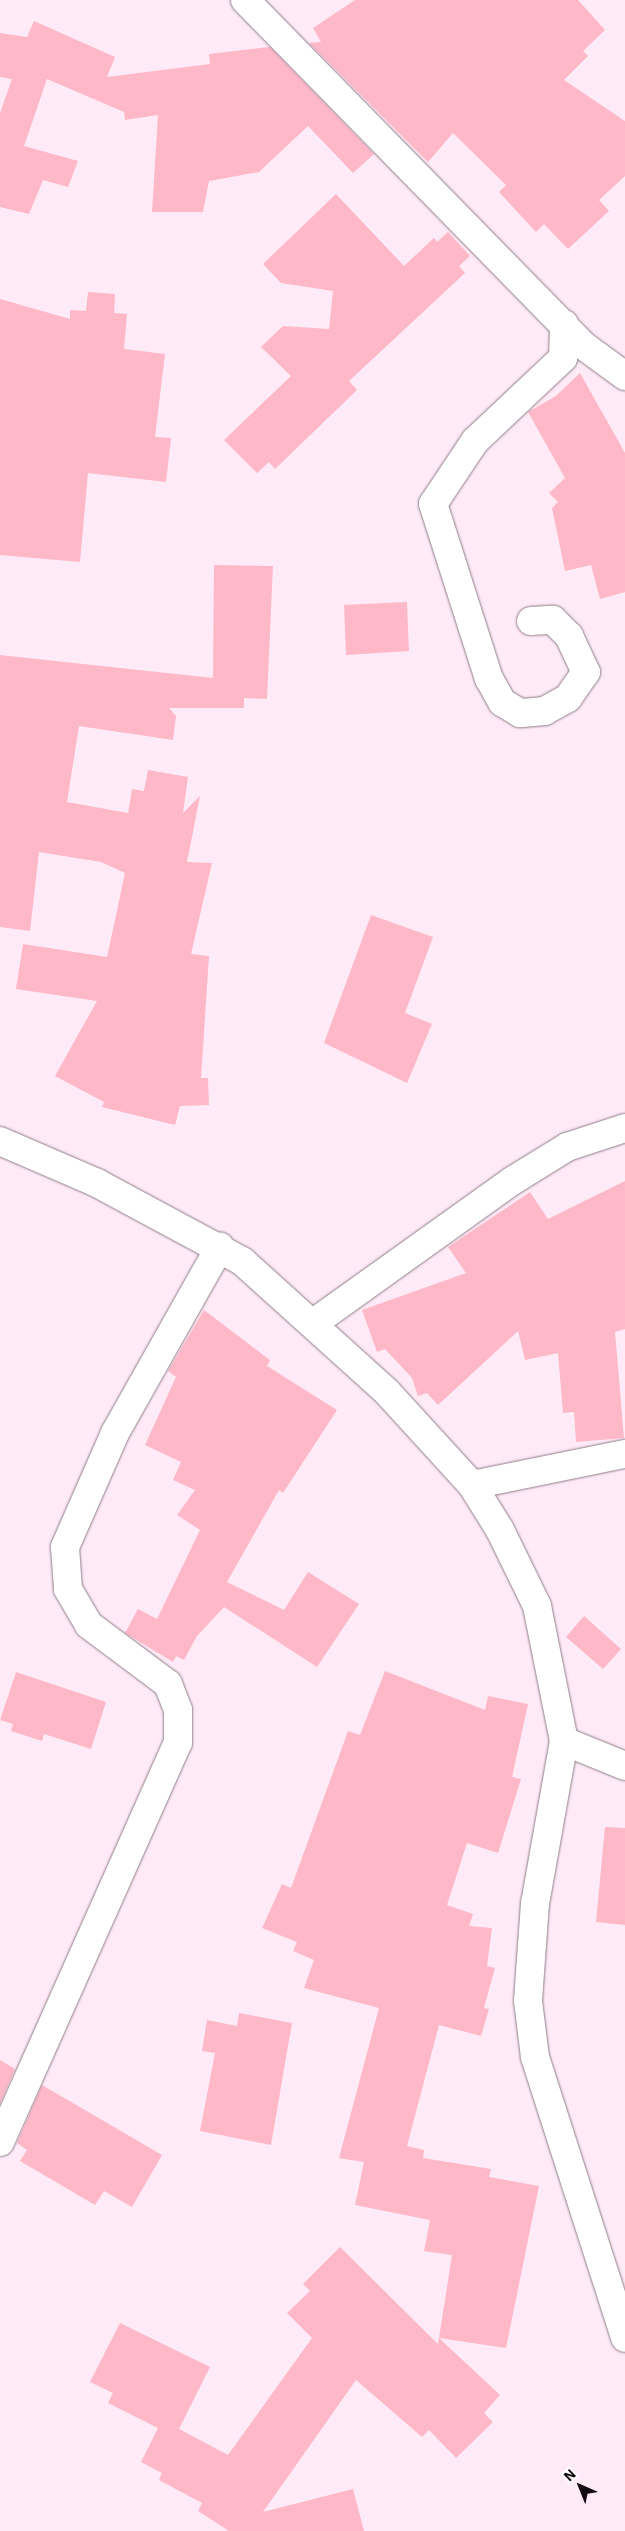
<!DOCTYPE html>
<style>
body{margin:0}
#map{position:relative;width:625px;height:2531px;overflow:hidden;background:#feebf7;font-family:"IBM Plex Sans",sans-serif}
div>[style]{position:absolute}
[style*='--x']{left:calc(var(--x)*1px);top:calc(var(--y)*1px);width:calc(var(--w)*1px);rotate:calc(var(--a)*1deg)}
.building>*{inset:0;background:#feb8c8}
.roads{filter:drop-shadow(0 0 1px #8e7d88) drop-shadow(0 0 1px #8e7d88)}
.minor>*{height:28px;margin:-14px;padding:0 14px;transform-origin:14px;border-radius:14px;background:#fff}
span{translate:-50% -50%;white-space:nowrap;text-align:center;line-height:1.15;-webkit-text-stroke:4px #fefefe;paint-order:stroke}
.north{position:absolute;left:555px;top:2461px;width:50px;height:50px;-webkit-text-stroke:4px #fefefe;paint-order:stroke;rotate:316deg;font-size:14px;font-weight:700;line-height:20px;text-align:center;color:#120c10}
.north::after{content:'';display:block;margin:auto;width:18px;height:22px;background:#120c10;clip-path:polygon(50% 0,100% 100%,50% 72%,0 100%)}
</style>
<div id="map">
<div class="building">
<i style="clip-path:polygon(355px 0,578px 0,605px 30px,583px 51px,588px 56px,564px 80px,625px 121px,625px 176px,599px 200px,609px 211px,568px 249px,544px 224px,536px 232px,499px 192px,506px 185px,453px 133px,428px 162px,309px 43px,321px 42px,313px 28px)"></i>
<i style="clip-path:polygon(34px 21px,115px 57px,107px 77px,210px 64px,209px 54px,270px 47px,374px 154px,353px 173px,308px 126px,259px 172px,209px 181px,203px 212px,152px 212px,158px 115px,125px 120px,124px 112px,47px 79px,24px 146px,78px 161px,68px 187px,43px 180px,29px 214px,0 207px,0 113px,12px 79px,0 77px,0 33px,27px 37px)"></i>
<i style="clip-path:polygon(336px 194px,404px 266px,434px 238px,437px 242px,448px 232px,470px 256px,459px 266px,465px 273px,349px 381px,357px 390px,275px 469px,269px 462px,257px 473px,224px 440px,291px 376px,261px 347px,283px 326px,329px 329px,333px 291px,281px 283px,263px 264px)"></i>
<i style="clip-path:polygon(88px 292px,115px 294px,114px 313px,127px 314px,124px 349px,165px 354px,155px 437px,171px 438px,166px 482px,88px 473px,80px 562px,0 555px,0 299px,70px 319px,70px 310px,86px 311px)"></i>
<i style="clip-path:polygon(580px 373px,625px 453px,625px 592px,600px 599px,591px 565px,565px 571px,552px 508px,558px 502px,549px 493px,565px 478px,528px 412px,556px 396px)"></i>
<i style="clip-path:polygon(214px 565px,273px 566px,267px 699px,244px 698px,244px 708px,169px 708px,176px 716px,173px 740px,79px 726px,67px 802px,128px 813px,132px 789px,144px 791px,148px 770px,188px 777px,183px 813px,200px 796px,187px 862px,212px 863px,191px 954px,209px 956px,201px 1078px,208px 1078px,209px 1105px,180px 1106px,175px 1125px,102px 1107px,104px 1102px,55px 1076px,97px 1001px,16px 989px,23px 944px,107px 957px,125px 873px,101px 862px,39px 852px,30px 931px,0 927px,0 655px,213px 678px)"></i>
<i style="clip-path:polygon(407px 602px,409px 651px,346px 655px,344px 605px)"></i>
<i style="clip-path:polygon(371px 915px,433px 937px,405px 1013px,432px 1024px,407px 1083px,324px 1043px)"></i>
<i style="clip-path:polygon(625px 1181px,625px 1329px,615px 1332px,624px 1438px,576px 1442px,574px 1412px,563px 1413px,558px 1353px,525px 1360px,518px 1331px,438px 1405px,427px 1393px,418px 1396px,412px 1378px,385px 1349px,377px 1352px,362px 1310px,466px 1273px,448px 1247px,530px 1192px,548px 1219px)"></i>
<i style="clip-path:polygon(204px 1310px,270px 1360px,267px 1366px,337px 1410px,283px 1493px,279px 1490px,227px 1582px,284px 1610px,308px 1572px,359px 1604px,317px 1667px,224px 1607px,197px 1636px,184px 1660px,176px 1656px,173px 1662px,125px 1633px,138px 1609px,157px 1619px,200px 1530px,177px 1515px,195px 1490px,173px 1480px,181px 1462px,145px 1445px,176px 1377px,168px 1371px)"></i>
<i style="clip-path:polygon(584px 1616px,621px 1649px,603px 1669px,566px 1637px)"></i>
<i style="clip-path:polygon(385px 1671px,485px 1710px,488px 1696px,528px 1704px,512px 1777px,521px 1779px,498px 1853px,467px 1843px,447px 1905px,473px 1914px,469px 1926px,492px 1928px,487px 1966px,495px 1968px,484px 2008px,489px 2009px,481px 2036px,439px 2025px,407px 2146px,424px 2150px,423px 2158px,491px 2169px,489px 2177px,539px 2186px,506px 2348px,439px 2338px,452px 2255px,424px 2251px,430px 2220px,355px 2205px,364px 2162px,339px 2158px,379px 2008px,304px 1988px,314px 1960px,293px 1951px,297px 1942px,262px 1928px,282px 1884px,291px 1888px,348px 1731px,360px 1735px)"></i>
<i style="clip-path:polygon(16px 1672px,106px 1702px,91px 1749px,44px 1734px,42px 1741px,11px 1731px,13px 1724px,0 1720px)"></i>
<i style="clip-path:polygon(605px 1827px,625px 1828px,625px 1925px,596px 1922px)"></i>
<i style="clip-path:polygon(239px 2013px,292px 2023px,271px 2145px,200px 2131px,215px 2053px,202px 2051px,207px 2020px,237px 2026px)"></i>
<i style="clip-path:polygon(0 2060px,15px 2069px,0 2104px)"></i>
<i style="clip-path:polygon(42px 2085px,162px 2155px,132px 2207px,104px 2191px,95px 2205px,20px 2161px,27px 2150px,17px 2143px)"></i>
<i style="clip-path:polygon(340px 2247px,438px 2344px,439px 2338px,500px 2395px,484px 2413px,493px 2422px,456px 2458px,429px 2430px,422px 2437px,356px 2380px,263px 2512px,353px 2489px,364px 2531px,229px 2531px,198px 2511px,202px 2503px,159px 2480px,162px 2473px,141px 2462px,158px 2428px,108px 2403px,113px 2393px,90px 2382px,120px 2323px,210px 2367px,179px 2429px,228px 2455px,312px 2338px,287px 2313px,310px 2291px,303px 2284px)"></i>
</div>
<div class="roads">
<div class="minor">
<i style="--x:245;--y:0;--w:484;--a:45.6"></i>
<i style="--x:584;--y:346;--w:51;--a:36.2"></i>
<i style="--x:531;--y:621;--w:22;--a:-3"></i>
<i style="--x:553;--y:620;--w:23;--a:45"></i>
<i style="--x:569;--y:636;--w:40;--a:65"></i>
<i style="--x:586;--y:672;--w:32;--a:125"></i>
<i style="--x:568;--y:698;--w:26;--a:151"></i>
<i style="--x:545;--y:711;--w:25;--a:175"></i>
<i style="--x:520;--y:713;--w:21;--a:-149"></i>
<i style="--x:502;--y:702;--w:26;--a:-119"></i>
<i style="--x:489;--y:679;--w:184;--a:-107.7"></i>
<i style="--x:433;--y:504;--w:76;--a:-56.3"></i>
<i style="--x:475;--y:441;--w:121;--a:-43.3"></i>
<i style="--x:563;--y:358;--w:34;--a:-88"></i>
<i style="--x:0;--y:1141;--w:106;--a:23.4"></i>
<i style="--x:97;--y:1183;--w:165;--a:28.3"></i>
<i style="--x:242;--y:1261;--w:195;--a:42.1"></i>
<i style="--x:387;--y:1392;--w:126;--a:47.6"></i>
<i style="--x:472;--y:1485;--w:53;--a:58.1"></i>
<i style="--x:500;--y:1530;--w:85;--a:64"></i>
<i style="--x:537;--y:1606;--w:138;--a:78.7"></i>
<i style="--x:564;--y:1741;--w:165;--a:100.1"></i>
<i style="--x:535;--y:1903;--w:98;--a:94.1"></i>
<i style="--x:528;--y:2001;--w:56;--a:82.9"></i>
<i style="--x:535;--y:2057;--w:295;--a:72.2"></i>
<i style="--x:315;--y:1322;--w:242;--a:-35.6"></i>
<i style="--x:512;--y:1181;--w:65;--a:-31.7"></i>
<i style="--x:567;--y:1147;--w:61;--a:-18.1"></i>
<i style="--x:472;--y:1485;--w:156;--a:-11.5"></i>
<i style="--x:564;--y:1741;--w:66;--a:22.3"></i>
<i style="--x:0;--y:2142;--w:437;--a:-66"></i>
<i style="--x:178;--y:1743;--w:33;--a:-90"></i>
<i style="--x:178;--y:1710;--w:28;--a:-111"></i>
<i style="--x:168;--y:1684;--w:99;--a:-143.2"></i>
<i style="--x:89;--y:1625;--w:42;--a:-120.3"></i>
<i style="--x:68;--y:1589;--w:42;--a:-94.1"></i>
<i style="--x:65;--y:1547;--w:124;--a:-66.3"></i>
<i style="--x:115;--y:1433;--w:214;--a:-60.6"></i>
</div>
</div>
<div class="north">N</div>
</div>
